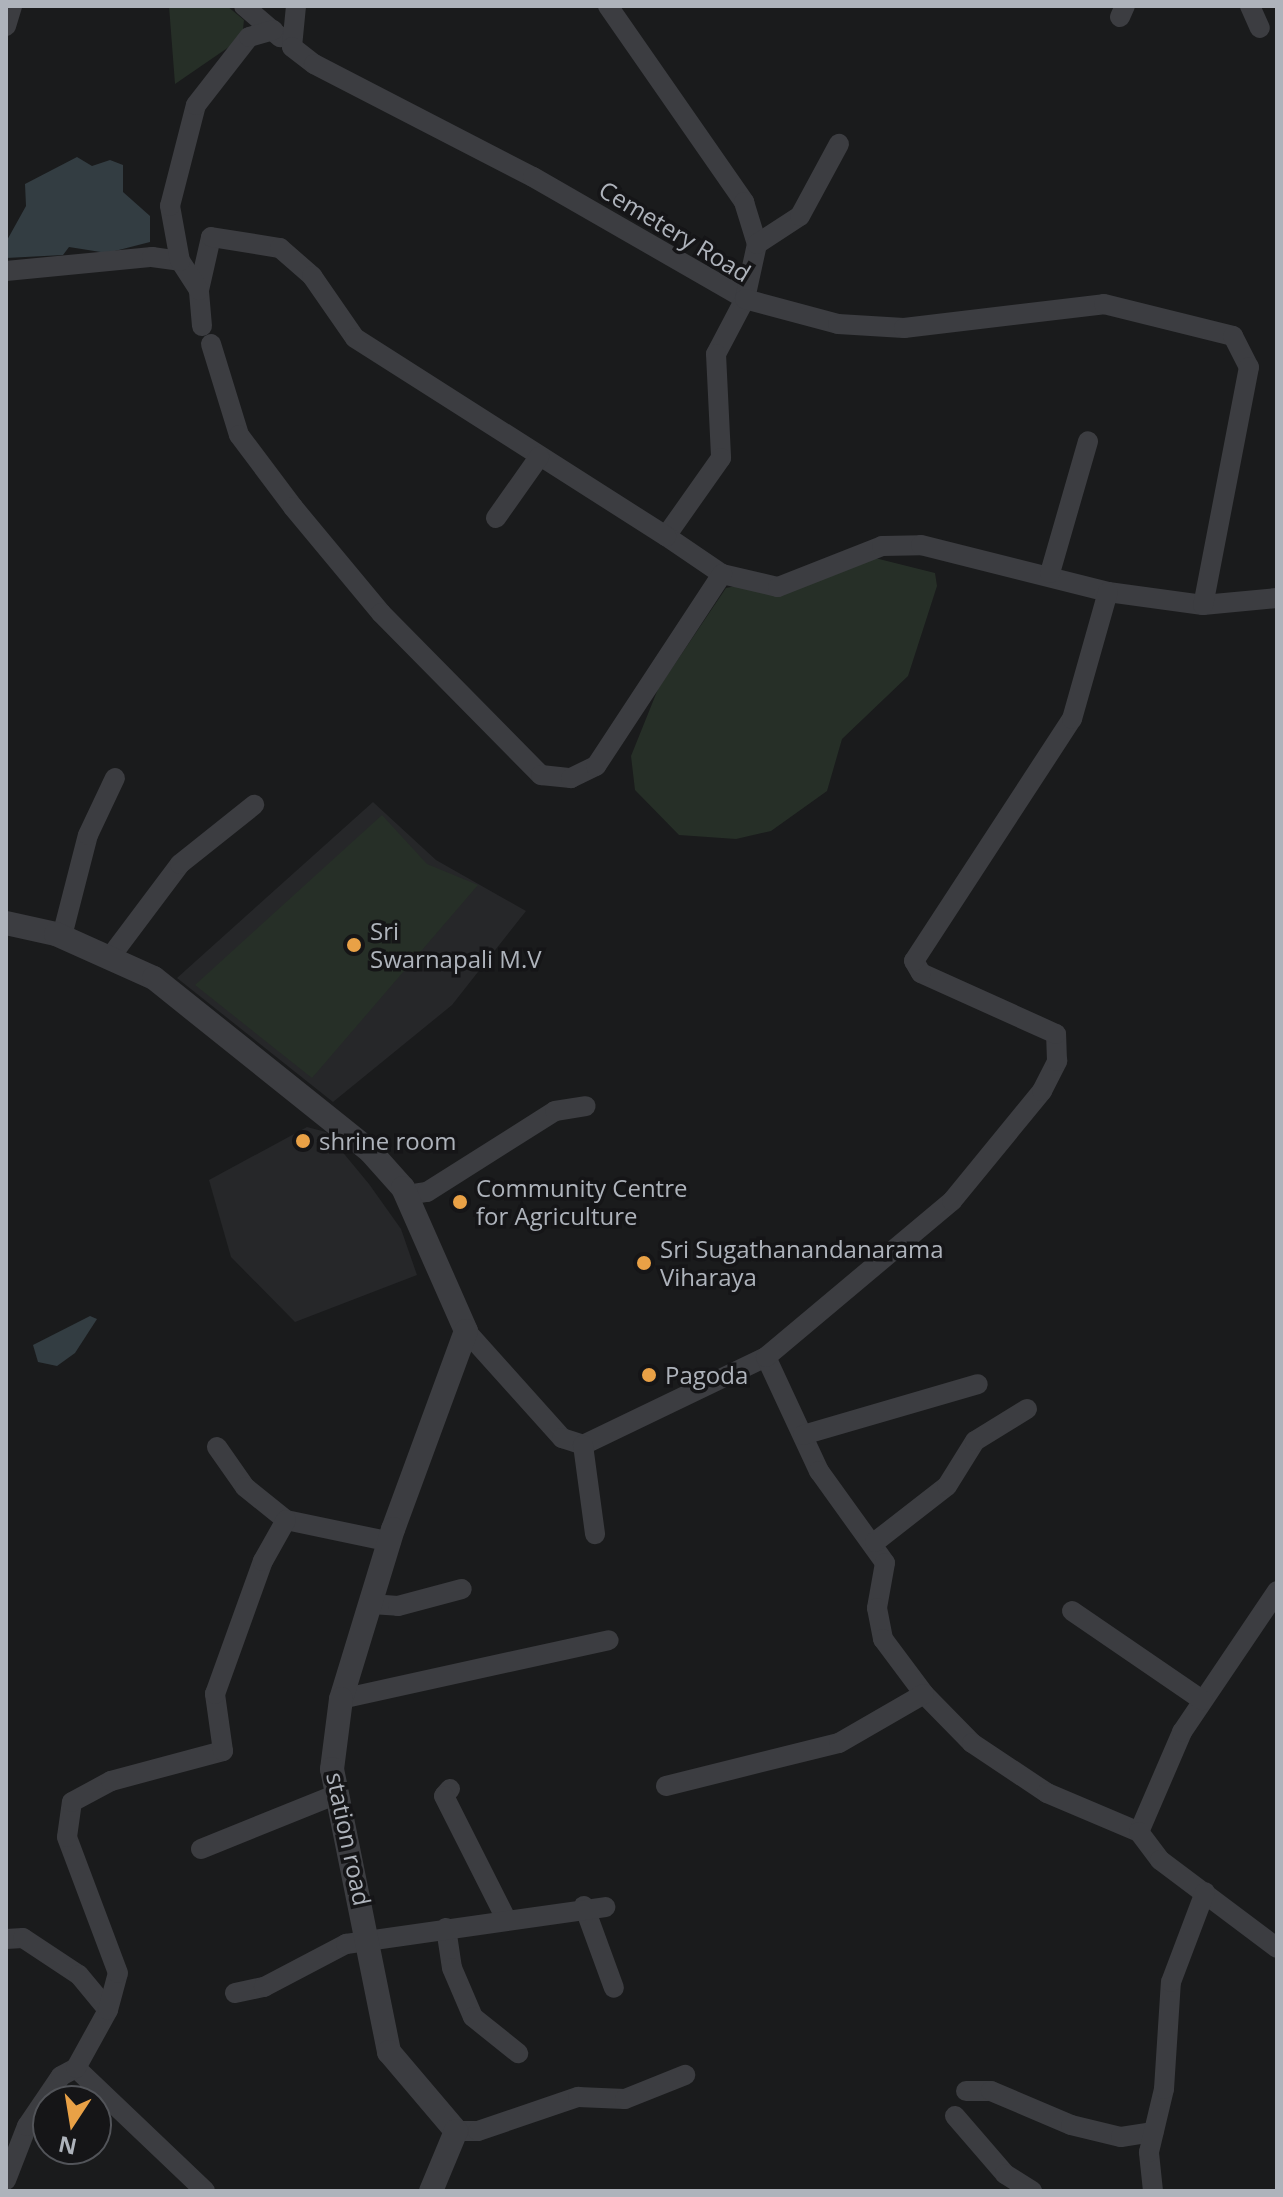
<!DOCTYPE html>
<style>
body{margin:0}
#map{position:relative;width:1283px;height:2197px;overflow:hidden;background:#1a1b1c;font-family:"Open Sans",sans-serif}
div>[style]{position:absolute}
[style*='--x']{left:calc(var(--x)*1px);top:calc(var(--y)*1px);width:calc(var(--w)*1px);rotate:calc(var(--a)*1deg)}
.built>*{inset:0;background:#262729}
.green>*{inset:0;background:#262f27}
.water>*{inset:0;background:#333d42}
.minor>*{height:20px;margin:-10px;padding:0 10px;transform-origin:10px;border-radius:10px;background:#3c3d41}
.tertiary>*{height:24px;margin:-12px;padding:0 12px;transform-origin:12px;border-radius:12px;background:#3c3d41}
.dots>*{width:22px;height:22px;translate:-50% -50%;box-sizing:border-box;border:4px solid #151517;border-radius:50%}
span{translate:-50% -50%;white-space:nowrap;text-align:center;line-height:1.15;-webkit-text-stroke:7px #151517;paint-order:stroke}
.street-label{font-size:24px;color:#aeb3bb}
.poi-label{font-size:24px;color:#aeb3bb}
.left{translate:0 -50%;text-align:left}
.frame{position:absolute;inset:0;border:8px solid #aeb3bb;pointer-events:none}
.north{position:absolute;left:32px;top:2085px;width:80px;height:80px;box-sizing:border-box;background:#151517;border:2px solid #525459;border-radius:50%;rotate:192deg;font-size:22px;font-weight:700;line-height:32px;text-align:center;color:#aeb3bb}
.north::after{content:'';display:block;margin:auto;width:28px;height:36px;background:#e9a146;clip-path:polygon(50% 0,100% 100%,50% 72%,0 100%)}
</style>
<div id="map">
<div class="built">
<i style="clip-path:polygon(373px 802px,436px 860px,526px 911px,452px 1005px,333px 1102px,177px 978px)"></i>
<i style="clip-path:polygon(307px 1127px,326px 1132px,369px 1184px,401px 1229px,417px 1275px,295px 1322px,231px 1257px,209px 1180px)"></i>
</div>
<div class="green">
<i style="clip-path:polygon(169px 6px,227px 6px,244px 20px,242px 38px,175px 84px)"></i>
<i style="clip-path:polygon(875px 558px,935px 573px,937px 586px,908px 676px,842px 739px,827px 791px,771px 831px,736px 839px,679px 835px,635px 790px,631px 756px,658px 689px,726px 588px)"></i>
<i style="clip-path:polygon(382px 815px,427px 864px,478px 885px,312px 1078px,195px 985px)"></i>
</div>
<div class="water">
<i style="clip-path:polygon(77px 157px,92px 166px,110px 160px,123px 165px,123px 192px,150px 216px,150px 242px,107px 253px,69px 247px,63px 255px,6px 258px,6px 242px,26px 206px,25px 184px)"></i>
<i style="clip-path:polygon(90px 1316px,97px 1319px,75px 1353px,57px 1366px,38px 1362px,33px 1345px)"></i>
</div>
<div class="minor">
<i style="--x:244;--y:6;--w:48;--a:40.7"></i>
<i style="--x:296;--y:6;--w:41;--a:95.6"></i>
<i style="--x:292;--y:47;--w:28;--a:38"></i>
<i style="--x:314;--y:64;--w:246;--a:27.3"></i>
<i style="--x:533;--y:177;--w:245;--a:29.9"></i>
<i style="--x:745;--y:299;--w:62;--a:117.8"></i>
<i style="--x:716;--y:354;--w:104;--a:87.2"></i>
<i style="--x:721;--y:458;--w:95;--a:125.2"></i>
<i style="--x:666;--y:536;--w:68;--a:34.2"></i>
<i style="--x:722;--y:574;--w:57;--a:13.1"></i>
<i style="--x:778;--y:587;--w:112;--a:-21.5"></i>
<i style="--x:882;--y:546;--w:39;--a:-1"></i>
<i style="--x:921;--y:545;--w:193;--a:14.1"></i>
<i style="--x:1108;--y:592;--w:96;--a:7.8"></i>
<i style="--x:1203;--y:605;--w:74;--a:-5.4"></i>
<i style="--x:608;--y:6;--w:239;--a:55.2"></i>
<i style="--x:744;--y:202;--w:44;--a:72.8"></i>
<i style="--x:757;--y:244;--w:56;--a:102.3"></i>
<i style="--x:745;--y:299;--w:96;--a:15"></i>
<i style="--x:838;--y:324;--w:66;--a:3.5"></i>
<i style="--x:904;--y:328;--w:201;--a:-6.8"></i>
<i style="--x:1104;--y:304;--w:133;--a:13.9"></i>
<i style="--x:1233;--y:336;--w:35;--a:63"></i>
<i style="--x:1249;--y:367;--w:242;--a:100.9"></i>
<i style="--x:1250;--y:6;--w:24;--a:66"></i>
<i style="--x:1120;--y:17;--w:12;--a:-66"></i>
<i style="--x:6;--y:26;--w:21;--a:-73"></i>
<i style="--x:757;--y:244;--w:51;--a:-33.1"></i>
<i style="--x:800;--y:216;--w:82;--a:-61.6"></i>
<i style="--x:6;--y:271;--w:147;--a:-5.5"></i>
<i style="--x:152;--y:257;--w:28;--a:8"></i>
<i style="--x:199;--y:290;--w:54;--a:-77.2"></i>
<i style="--x:211;--y:237;--w:70;--a:9.1"></i>
<i style="--x:280;--y:248;--w:43;--a:41.2"></i>
<i style="--x:312;--y:276;--w:75;--a:55.3"></i>
<i style="--x:355;--y:338;--w:369;--a:32.5"></i>
<i style="--x:202;--y:326;--w:36;--a:-95"></i>
<i style="--x:199;--y:290;--w:35;--a:-123"></i>
<i style="--x:180;--y:261;--w:56;--a:-100.3"></i>
<i style="--x:170;--y:206;--w:104;--a:-75.6"></i>
<i style="--x:196;--y:105;--w:86;--a:-52.1"></i>
<i style="--x:249;--y:37;--w:25;--a:-16"></i>
<i style="--x:211;--y:344;--w:95;--a:72.9"></i>
<i style="--x:239;--y:435;--w:90;--a:53.1"></i>
<i style="--x:293;--y:507;--w:138;--a:50.3"></i>
<i style="--x:381;--y:613;--w:228;--a:45.4"></i>
<i style="--x:541;--y:775;--w:30;--a:6"></i>
<i style="--x:571;--y:778;--w:28;--a:-26"></i>
<i style="--x:596;--y:766;--w:230;--a:-56.7"></i>
<i style="--x:496;--y:518;--w:75;--a:-54.8"></i>
<i style="--x:1050;--y:573;--w:137;--a:-73.9"></i>
<i style="--x:62;--y:936;--w:104;--a:-75.6"></i>
<i style="--x:88;--y:835;--w:63;--a:-64.7"></i>
<i style="--x:111;--y:956;--w:115;--a:-53.1"></i>
<i style="--x:180;--y:864;--w:95;--a:-38.6"></i>
<i style="--x:407;--y:1195;--w:20;--a:-9"></i>
<i style="--x:427;--y:1192;--w:151;--a:-32.3"></i>
<i style="--x:555;--y:1111;--w:31;--a:-9"></i>
<i style="--x:466;--y:1331;--w:144;--a:48.1"></i>
<i style="--x:562;--y:1438;--w:22;--a:18"></i>
<i style="--x:583;--y:1445;--w:203;--a:-25.7"></i>
<i style="--x:766;--y:1357;--w:126;--a:65.1"></i>
<i style="--x:819;--y:1471;--w:113;--a:54.3"></i>
<i style="--x:885;--y:1563;--w:46;--a:100.1"></i>
<i style="--x:877;--y:1608;--w:32;--a:79"></i>
<i style="--x:883;--y:1639;--w:69;--a:53.3"></i>
<i style="--x:924;--y:1694;--w:69;--a:45.6"></i>
<i style="--x:972;--y:1743;--w:90;--a:33.7"></i>
<i style="--x:1047;--y:1793;--w:100;--a:23"></i>
<i style="--x:1139;--y:1832;--w:109;--a:-66.7"></i>
<i style="--x:1182;--y:1732;--w:170;--a:-56"></i>
<i style="--x:766;--y:1357;--w:243;--a:-40"></i>
<i style="--x:952;--y:1201;--w:142;--a:-50.7"></i>
<i style="--x:1042;--y:1091;--w:34;--a:-63"></i>
<i style="--x:1057;--y:1061;--w:27;--a:-92"></i>
<i style="--x:1056;--y:1034;--w:148;--a:-155.7"></i>
<i style="--x:921;--y:973;--w:14;--a:-120"></i>
<i style="--x:914;--y:961;--w:289;--a:-56.9"></i>
<i style="--x:1072;--y:719;--w:132;--a:-74.2"></i>
<i style="--x:803;--y:1435;--w:182;--a:-16.2"></i>
<i style="--x:583;--y:1445;--w:90;--a:82.3"></i>
<i style="--x:217;--y:1447;--w:49;--a:55"></i>
<i style="--x:245;--y:1487;--w:53;--a:38.8"></i>
<i style="--x:286;--y:1520;--w:107;--a:11.8"></i>
<i style="--x:875;--y:1542;--w:91;--a:-37.9"></i>
<i style="--x:947;--y:1486;--w:53;--a:-58.1"></i>
<i style="--x:975;--y:1441;--w:61;--a:-31.6"></i>
<i style="--x:371;--y:1604;--w:27;--a:4"></i>
<i style="--x:398;--y:1606;--w:66;--a:-14.9"></i>
<i style="--x:1072;--y:1611;--w:158;--a:34.4"></i>
<i style="--x:341;--y:1699;--w:274;--a:-12.4"></i>
<i style="--x:666;--y:1786;--w:178;--a:-14"></i>
<i style="--x:839;--y:1743;--w:98;--a:-30"></i>
<i style="--x:450;--y:1789;--w:9;--a:131"></i>
<i style="--x:444;--y:1796;--w:138;--a:63.2"></i>
<i style="--x:1139;--y:1832;--w:35;--a:53"></i>
<i style="--x:1160;--y:1860;--w:146;--a:36.9"></i>
<i style="--x:201;--y:1849;--w:147;--a:-22"></i>
<i style="--x:584;--y:1906;--w:87;--a:69.9"></i>
<i style="--x:446;--y:1928;--w:40;--a:81.5"></i>
<i style="--x:452;--y:1968;--w:53;--a:66.8"></i>
<i style="--x:473;--y:2017;--w:58;--a:38.7"></i>
<i style="--x:6;--y:1939;--w:17;--a:-3"></i>
<i style="--x:23;--y:1938;--w:67;--a:33.5"></i>
<i style="--x:79;--y:1975;--w:45;--a:50.4"></i>
<i style="--x:235;--y:1993;--w:30;--a:-12"></i>
<i style="--x:264;--y:1987;--w:93;--a:-27.7"></i>
<i style="--x:346;--y:1944;--w:262;--a:-8.1"></i>
<i style="--x:76;--y:2068;--w:178;--a:43.6"></i>
<i style="--x:966;--y:2091;--w:25;--a:0"></i>
<i style="--x:991;--y:2091;--w:87;--a:23"></i>
<i style="--x:1071;--y:2125;--w:51;--a:13.5"></i>
<i style="--x:1121;--y:2137;--w:33;--a:-9"></i>
<i style="--x:955;--y:2116;--w:77;--a:49.2"></i>
<i style="--x:1005;--y:2174;--w:32;--a:32"></i>
<i style="--x:456;--y:2131;--w:22;--a:0"></i>
<i style="--x:478;--y:2131;--w:106;--a:-18.8"></i>
<i style="--x:578;--y:2097;--w:47;--a:2.4"></i>
<i style="--x:625;--y:2099;--w:65;--a:-21.8"></i>
<i style="--x:6;--y:2180;--w:58;--a:-68.7"></i>
<i style="--x:27;--y:2126;--w:60;--a:-55.8"></i>
<i style="--x:61;--y:2076;--w:17;--a:-28"></i>
<i style="--x:76;--y:2068;--w:66;--a:-61.1"></i>
<i style="--x:108;--y:2010;--w:38;--a:-75"></i>
<i style="--x:118;--y:1973;--w:145;--a:-110.6"></i>
<i style="--x:67;--y:1837;--w:35;--a:-82"></i>
<i style="--x:72;--y:1802;--w:44;--a:-28.3"></i>
<i style="--x:111;--y:1781;--w:116;--a:-15"></i>
<i style="--x:223;--y:1751;--w:58;--a:-98"></i>
<i style="--x:215;--y:1694;--w:141;--a:-70.2"></i>
<i style="--x:263;--y:1561;--w:47;--a:-60.7"></i>
<i style="--x:1153;--y:2191;--w:39;--a:-96"></i>
<i style="--x:1149;--y:2152;--w:65;--a:-76.6"></i>
<i style="--x:1164;--y:2089;--w:107;--a:-86.3"></i>
<i style="--x:1171;--y:1982;--w:96;--a:-69.3"></i>
</div>
<div class="tertiary">
<i style="--x:6;--y:923;--w:51;--a:12.4"></i>
<i style="--x:56;--y:934;--w:107;--a:24.2"></i>
<i style="--x:154;--y:978;--w:277;--a:38.7"></i>
<i style="--x:370;--y:1151;--w:50;--a:48.3"></i>
<i style="--x:403;--y:1188;--w:156;--a:66.2"></i>
<i style="--x:466;--y:1331;--w:211;--a:110.2"></i>
<i style="--x:393;--y:1529;--w:178;--a:107"></i>
<i style="--x:341;--y:1699;--w:71;--a:97.3"></i>
<i style="--x:332;--y:1769;--w:289;--a:78.6"></i>
<i style="--x:389;--y:2052;--w:104;--a:49.7"></i>
<i style="--x:456;--y:2131;--w:65;--a:112.6"></i>
</div>
<div class="dots">
<i style="left:354px;top:945px;background:#e9a146"></i>
<i style="left:303px;top:1141px;background:#e9a146"></i>
<i style="left:460px;top:1202px;background:#e9a146"></i>
<i style="left:644px;top:1263px;background:#e9a146"></i>
<i style="left:649px;top:1375px;background:#e9a146"></i>
</div>
<div class="street-label">
<span style="left:675px;top:231px;rotate:31deg">Cemetery Road</span>
<span style="left:349px;top:1839px;rotate:78deg">station road</span>
</div>
<div class="poi-label">
<span class="left" style="left:370px;top:945px">Sri<br>Swarnapali M.V</span>
<span class="left" style="left:319px;top:1141px">shrine room</span>
<span class="left" style="left:476px;top:1202px">Community Centre<br>for Agriculture</span>
<span class="left" style="left:660px;top:1263px">Sri Sugathanandanarama<br>Viharaya</span>
<span class="left" style="left:665px;top:1375px">Pagoda</span>
</div>
<div class="frame"></div>
<div class="north">N</div>
</div>
